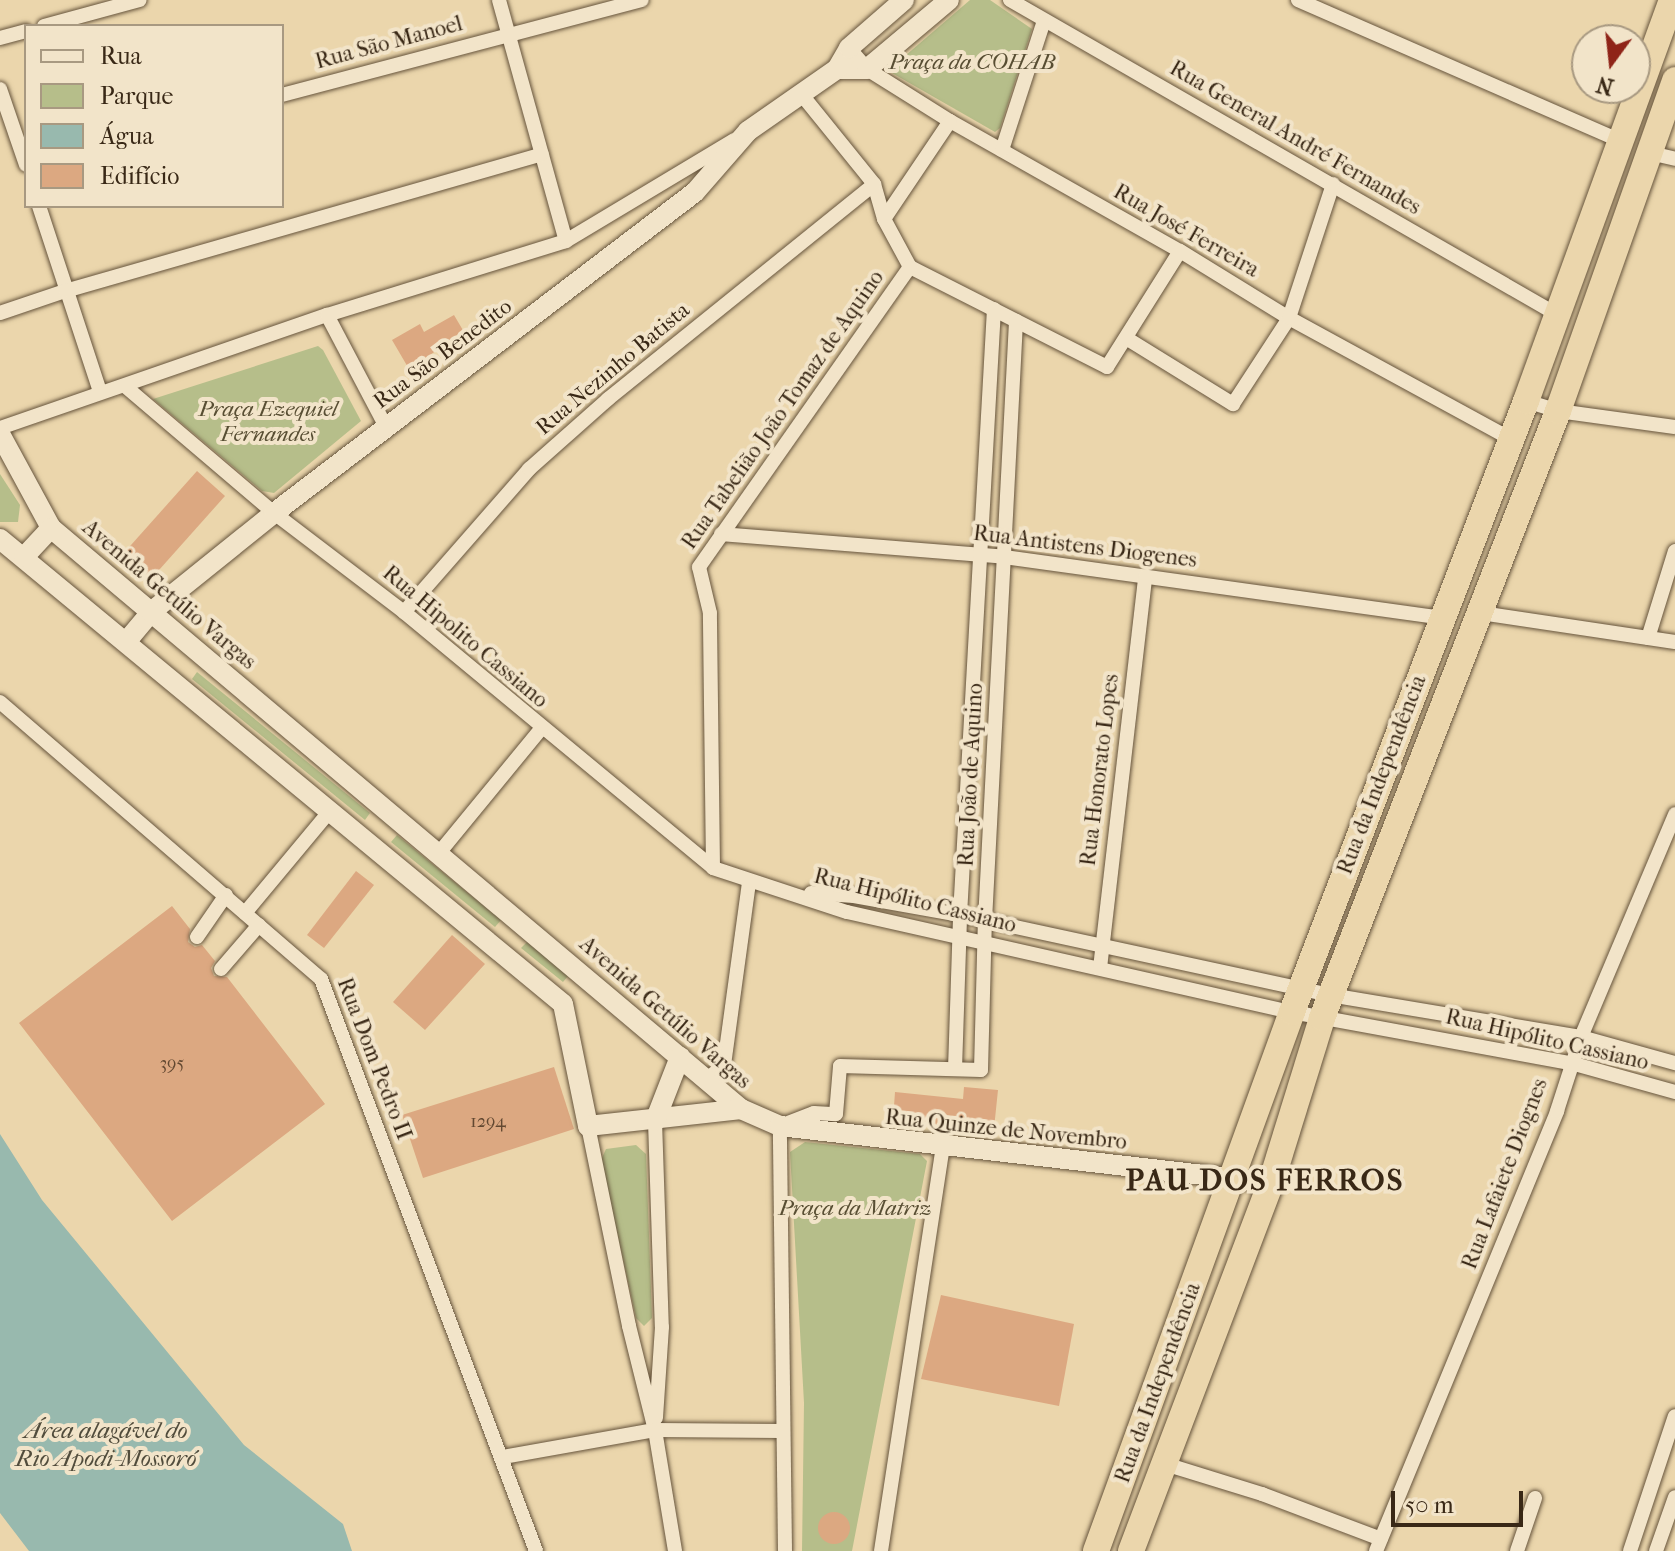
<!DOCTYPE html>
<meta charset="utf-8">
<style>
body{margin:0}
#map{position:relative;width:1675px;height:1551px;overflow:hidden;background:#ebd6ac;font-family:"IM FELL French Canon",serif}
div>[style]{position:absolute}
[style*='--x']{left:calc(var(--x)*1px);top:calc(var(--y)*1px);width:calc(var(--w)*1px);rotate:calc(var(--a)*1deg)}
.green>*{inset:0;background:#b6be8a}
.water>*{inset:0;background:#98b9ae}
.building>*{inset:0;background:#dca881}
.round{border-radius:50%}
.roads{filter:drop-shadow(0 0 2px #66543c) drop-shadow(0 0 2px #66543c)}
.street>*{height:14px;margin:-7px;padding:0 7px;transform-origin:7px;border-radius:7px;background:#f2e4c9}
.secondary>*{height:20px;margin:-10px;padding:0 10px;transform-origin:10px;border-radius:10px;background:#f2e4c9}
.highway>*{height:26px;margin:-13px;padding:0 13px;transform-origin:13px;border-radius:13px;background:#ebd6ac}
span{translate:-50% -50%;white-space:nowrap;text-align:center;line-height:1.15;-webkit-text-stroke:8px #f2e4c9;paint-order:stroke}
.number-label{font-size:18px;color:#624831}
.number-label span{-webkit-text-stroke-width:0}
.street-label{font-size:22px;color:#392816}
.park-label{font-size:22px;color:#584e33;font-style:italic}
.water-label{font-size:24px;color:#514c3c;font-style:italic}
.district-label{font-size:30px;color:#392816;font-weight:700;letter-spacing:2px}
.legend{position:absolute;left:24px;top:24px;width:260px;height:184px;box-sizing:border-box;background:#f2e4c9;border:2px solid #a89981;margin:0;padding:10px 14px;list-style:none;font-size:24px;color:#392816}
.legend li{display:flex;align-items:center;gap:16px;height:40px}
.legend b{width:40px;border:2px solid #a89981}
.north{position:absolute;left:1571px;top:24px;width:80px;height:80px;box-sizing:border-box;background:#f2e4c9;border:2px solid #a89981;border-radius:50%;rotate:195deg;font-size:22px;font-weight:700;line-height:32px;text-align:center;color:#392816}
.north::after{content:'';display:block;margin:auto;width:28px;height:36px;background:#8f2418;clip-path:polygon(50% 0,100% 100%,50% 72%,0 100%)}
.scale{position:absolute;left:1391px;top:1491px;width:132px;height:36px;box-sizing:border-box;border:4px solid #392816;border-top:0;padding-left:10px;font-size:24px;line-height:28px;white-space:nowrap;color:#392816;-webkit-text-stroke:6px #f2e4c9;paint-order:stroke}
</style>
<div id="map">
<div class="green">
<i style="clip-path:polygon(970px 0,990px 0,1032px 29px,1000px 128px,995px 132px,892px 73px,891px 68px)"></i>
<i style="clip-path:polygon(318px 346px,323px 350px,361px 421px,274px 493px,262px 491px,153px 399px)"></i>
<i style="clip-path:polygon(0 474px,20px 505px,18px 522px,0 522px)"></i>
<i style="clip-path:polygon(197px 672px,370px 813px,365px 820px,192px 679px)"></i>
<i style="clip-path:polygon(397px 835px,501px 920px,495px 927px,391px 842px)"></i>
<i style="clip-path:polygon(527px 942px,568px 976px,563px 982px,521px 948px)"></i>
<i style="clip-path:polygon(805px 1142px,920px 1154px,927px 1161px,852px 1551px,802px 1551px,804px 1403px,790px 1152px)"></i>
<i style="clip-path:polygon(636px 1145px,646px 1154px,652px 1318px,644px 1326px,636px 1318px,601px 1160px,606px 1149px)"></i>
</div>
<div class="water">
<i style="clip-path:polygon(0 1134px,42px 1200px,244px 1445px,343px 1524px,352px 1551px,29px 1551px,0 1513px)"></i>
</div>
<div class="building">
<i style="clip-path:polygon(454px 315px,464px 332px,409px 369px,392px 340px,420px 324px,424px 332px)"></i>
<i style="clip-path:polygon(197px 471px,225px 496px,151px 579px,123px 554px)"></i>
<i style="clip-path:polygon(356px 871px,374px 885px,324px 948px,307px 935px)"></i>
<i style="clip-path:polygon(172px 906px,190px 929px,188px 942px,195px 947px,202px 945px,215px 961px,211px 968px,214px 976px,227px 977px,325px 1104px,172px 1221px,19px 1023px)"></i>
<i style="clip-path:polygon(452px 935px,485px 964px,425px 1030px,393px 1002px)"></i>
<i style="clip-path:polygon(554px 1067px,574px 1129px,423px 1178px,402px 1115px)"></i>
<i style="clip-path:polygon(964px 1087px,998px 1090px,993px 1138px,957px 1133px,958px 1127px,893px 1120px,895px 1092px,963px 1099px)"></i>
<i style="clip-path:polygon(941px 1295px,1074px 1324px,1059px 1406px,921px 1379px)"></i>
<i class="round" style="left:818px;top:1512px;width:32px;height:32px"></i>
</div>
<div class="roads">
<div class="street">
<i style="--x:499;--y:0;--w:250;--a:74.5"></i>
<i style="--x:1010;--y:0;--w:632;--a:29.89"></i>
<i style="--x:1298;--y:0;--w:352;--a:23.6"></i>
<i style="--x:44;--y:26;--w:99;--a:-15.2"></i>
<i style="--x:0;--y:38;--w:27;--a:-15"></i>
<i style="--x:849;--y:48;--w:28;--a:49"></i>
<i style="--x:867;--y:69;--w:98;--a:32.1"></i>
<i style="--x:950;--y:121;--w:264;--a:29.5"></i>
<i style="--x:1180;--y:251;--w:128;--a:31.6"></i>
<i style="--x:1289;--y:318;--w:253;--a:28.6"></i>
<i style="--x:0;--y:89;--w:80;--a:71.1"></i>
<i style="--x:282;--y:95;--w:372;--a:-14.8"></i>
<i style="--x:802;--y:95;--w:114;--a:51"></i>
<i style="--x:874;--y:184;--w:36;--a:74"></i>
<i style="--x:1002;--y:150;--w:136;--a:-72"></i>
<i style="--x:1650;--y:153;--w:26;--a:13"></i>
<i style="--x:39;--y:206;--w:196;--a:71.8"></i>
<i style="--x:910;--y:267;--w:221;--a:26.9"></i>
<i style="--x:1107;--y:367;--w:137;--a:-57.8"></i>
<i style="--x:910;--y:267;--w:55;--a:-118.4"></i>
<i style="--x:884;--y:219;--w:118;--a:-56"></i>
<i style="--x:0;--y:313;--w:69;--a:-18.7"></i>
<i style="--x:65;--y:291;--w:496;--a:-16"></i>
<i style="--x:327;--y:315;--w:127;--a:62.2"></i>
<i style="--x:1126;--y:338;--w:126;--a:31.7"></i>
<i style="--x:1233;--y:404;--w:103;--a:-56.9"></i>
<i style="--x:1289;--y:318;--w:141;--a:-71.8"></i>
<i style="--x:126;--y:387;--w:194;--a:40.4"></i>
<i style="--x:274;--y:513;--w:163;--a:37.3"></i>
<i style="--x:404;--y:612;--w:401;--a:39.6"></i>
<i style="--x:713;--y:868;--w:141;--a:18.2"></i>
<i style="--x:847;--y:912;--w:456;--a:12.7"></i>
<i style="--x:1292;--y:1012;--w:284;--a:10.4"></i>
<i style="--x:1571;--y:1063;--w:108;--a:15.6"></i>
<i style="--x:1526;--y:401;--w:34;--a:17"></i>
<i style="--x:1558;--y:411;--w:118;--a:7.8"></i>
<i style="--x:0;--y:428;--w:346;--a:-19.1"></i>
<i style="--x:327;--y:315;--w:250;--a:-17.2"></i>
<i style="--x:566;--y:241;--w:196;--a:-31"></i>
<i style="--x:721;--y:534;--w:284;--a:4.6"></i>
<i style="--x:1004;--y:557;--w:441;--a:7.9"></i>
<i style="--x:404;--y:612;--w:190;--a:-48.8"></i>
<i style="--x:529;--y:469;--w:106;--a:-41.5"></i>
<i style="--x:608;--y:399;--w:342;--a:-38.9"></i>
<i style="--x:1481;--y:613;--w:196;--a:8.5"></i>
<i style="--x:1648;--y:638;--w:91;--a:-72.8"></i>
<i style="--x:0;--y:702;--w:424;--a:40.8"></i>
<i style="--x:321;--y:979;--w:611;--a:69.4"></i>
<i style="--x:439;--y:853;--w:161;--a:-50.6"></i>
<i style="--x:713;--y:868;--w:255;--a:-90.7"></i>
<i style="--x:710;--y:613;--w:47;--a:-103.4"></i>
<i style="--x:699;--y:567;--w:367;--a:-54.9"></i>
<i style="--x:811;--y:893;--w:43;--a:4"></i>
<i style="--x:854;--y:896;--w:108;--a:10.2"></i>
<i style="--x:960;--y:915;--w:379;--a:12.2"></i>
<i style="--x:1330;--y:995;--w:254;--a:9.5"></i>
<i style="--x:1581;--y:1037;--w:98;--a:15.5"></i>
<i style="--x:245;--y:913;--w:133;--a:-50.2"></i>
<i style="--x:197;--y:937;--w:51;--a:-55.4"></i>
<i style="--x:1100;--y:968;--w:394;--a:-83.4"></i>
<i style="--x:221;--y:969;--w:58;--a:-49.2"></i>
<i style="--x:955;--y:1069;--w:154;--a:-88.1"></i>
<i style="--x:960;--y:915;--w:607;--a:-86.79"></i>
<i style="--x:707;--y:1079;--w:22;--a:-39"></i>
<i style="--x:724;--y:1065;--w:185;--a:-82.2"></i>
<i style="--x:655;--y:1121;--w:206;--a:88.1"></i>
<i style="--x:662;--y:1327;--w:91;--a:93.8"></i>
<i style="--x:588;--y:1126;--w:204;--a:78.4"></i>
<i style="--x:629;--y:1326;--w:107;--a:76"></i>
<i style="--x:655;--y:1430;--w:123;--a:80.6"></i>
<i style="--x:503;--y:1457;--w:154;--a:-10.1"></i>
<i style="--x:655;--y:1430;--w:126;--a:0.5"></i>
<i style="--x:1165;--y:1464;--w:102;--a:17.2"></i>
<i style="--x:1262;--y:1494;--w:127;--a:20.7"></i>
<i style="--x:785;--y:1551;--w:425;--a:-90.7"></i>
<i style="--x:780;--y:1126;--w:36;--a:-21"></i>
<i style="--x:814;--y:1113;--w:22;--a:3"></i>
<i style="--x:836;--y:1114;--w:48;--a:-85.2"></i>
<i style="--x:840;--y:1066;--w:141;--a:1.6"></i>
<i style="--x:981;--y:1070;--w:149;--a:-88.5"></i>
<i style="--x:985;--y:921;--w:601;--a:-87.04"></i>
<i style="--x:881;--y:1551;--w:408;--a:-81.3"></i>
<i style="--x:1376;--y:1551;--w:476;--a:-67.6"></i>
<i style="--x:1557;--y:1111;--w:78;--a:-72"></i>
<i style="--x:1581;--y:1037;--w:242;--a:-67.1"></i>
<i style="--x:1517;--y:1551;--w:56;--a:-71.2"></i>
<i style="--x:1630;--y:1551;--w:142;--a:-71.6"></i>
<i style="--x:1656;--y:1551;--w:57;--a:-70.6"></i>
</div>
<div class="secondary">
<i style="--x:837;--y:69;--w:30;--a:0"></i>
<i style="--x:867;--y:69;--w:107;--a:-40.1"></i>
<i style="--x:0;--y:434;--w:107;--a:61.5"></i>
<i style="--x:51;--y:528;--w:902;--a:40.1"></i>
<i style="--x:741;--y:1109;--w:43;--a:23.6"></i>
<i style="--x:780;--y:1126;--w:494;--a:6.6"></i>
<i style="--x:0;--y:539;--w:730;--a:39.55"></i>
<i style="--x:563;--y:1004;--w:125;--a:78.4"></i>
<i style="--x:588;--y:1126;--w:154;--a:-6.3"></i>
<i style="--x:24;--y:557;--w:40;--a:-47"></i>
<i style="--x:126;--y:642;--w:39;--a:-50"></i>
<i style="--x:151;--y:612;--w:158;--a:-38.8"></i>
<i style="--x:274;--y:513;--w:529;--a:-37.32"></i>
<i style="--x:695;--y:192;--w:81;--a:-49"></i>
<i style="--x:748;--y:131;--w:108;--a:-34.9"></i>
<i style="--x:837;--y:69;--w:24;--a:-60"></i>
<i style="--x:849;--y:48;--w:73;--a:-41.1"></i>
<i style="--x:655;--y:1121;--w:69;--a:-68.7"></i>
</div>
<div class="highway">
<i style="--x:1096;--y:1551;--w:574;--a:-70.02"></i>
<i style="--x:1292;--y:1012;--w:654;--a:-69.04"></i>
<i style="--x:1526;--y:401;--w:427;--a:-70"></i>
<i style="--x:1131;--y:1551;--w:394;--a:-69.2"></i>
<i style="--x:1271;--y:1183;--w:173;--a:-72.8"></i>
<i style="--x:1322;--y:1018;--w:651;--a:-68.75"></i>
<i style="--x:1558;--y:411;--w:351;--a:-70.5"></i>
</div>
</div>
<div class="number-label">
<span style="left:172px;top:1064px">395</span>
<span style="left:488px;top:1122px">1294</span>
</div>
<div class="street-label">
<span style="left:389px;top:43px;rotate:-15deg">Rua São Manoel</span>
<span style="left:1295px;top:138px;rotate:30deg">Rua General André Fernandes</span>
<span style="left:1186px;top:231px;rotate:30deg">Rua José Ferreira</span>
<span style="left:443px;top:354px;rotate:-37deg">Rua São Benedito</span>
<span style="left:613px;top:369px;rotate:-40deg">Rua Nezinho Batista</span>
<span style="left:783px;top:410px;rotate:-55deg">Rua Tabelião João Tomaz de Aquino</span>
<span style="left:1085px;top:547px;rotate:7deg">Rua Antistens Diogenes</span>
<span style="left:169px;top:595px;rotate:40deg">Avenida Getúlio Vargas</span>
<span style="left:465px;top:637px;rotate:40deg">Rua Hipolito Cassiano</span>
<span style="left:1100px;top:770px;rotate:-83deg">Rua Honorato Lopes</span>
<span style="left:971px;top:775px;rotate:-87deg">Rua João de Aquino</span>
<span style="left:1382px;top:775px;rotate:-69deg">Rua da Independência</span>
<span style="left:915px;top:901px;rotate:14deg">Rua Hipólito Cassiano</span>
<span style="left:665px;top:1013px;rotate:41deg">Avenida Getúlio Vargas</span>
<span style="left:1547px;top:1040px;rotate:13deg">Rua Hipólito Cassiano</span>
<span style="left:374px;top:1059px;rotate:69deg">Rua Dom Pedro II</span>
<span style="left:1006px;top:1130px;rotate:6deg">Rua Quinze de Novembro</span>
<span style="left:1505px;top:1174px;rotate:-69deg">Rua Lafaiete Diognes</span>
<span style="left:1158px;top:1383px;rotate:-70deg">Rua da Independência</span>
</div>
<div class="park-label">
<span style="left:972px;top:63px">Praça da COHAB</span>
<span style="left:268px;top:422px">Praça Ezequiel<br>Fernandes</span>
<span style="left:855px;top:1209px">Praça da Matriz</span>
</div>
<div class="water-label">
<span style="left:106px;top:1445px">Área alagável do<br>Rio Apodi-Mossoró</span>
</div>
<div class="district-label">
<span style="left:1265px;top:1181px">PAU DOS FERROS</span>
</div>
<ul class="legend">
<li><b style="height:10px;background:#f2e4c9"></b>Rua</li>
<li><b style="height:22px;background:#b6be8a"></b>Parque</li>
<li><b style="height:22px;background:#98b9ae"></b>Água</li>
<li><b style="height:22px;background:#dca881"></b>Edifício</li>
</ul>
<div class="north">N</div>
<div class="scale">50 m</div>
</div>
